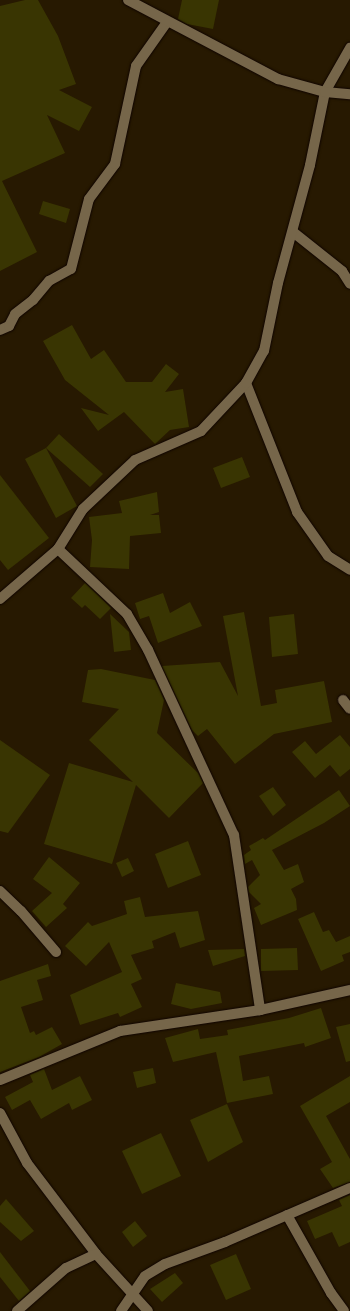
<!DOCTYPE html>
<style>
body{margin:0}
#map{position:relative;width:350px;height:1311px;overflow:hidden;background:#271901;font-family:"Public Sans",sans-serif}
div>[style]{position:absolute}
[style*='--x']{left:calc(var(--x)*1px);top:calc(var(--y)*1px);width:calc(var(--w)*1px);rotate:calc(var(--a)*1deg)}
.building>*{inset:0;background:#393502}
.roads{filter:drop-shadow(0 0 1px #0f0400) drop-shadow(0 0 1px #0f0400)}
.minor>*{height:10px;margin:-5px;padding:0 5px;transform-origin:5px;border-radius:5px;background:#76664a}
.tertiary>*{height:10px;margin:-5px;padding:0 5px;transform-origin:5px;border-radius:5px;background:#76664a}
span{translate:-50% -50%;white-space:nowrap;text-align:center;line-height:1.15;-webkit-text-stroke:3px #0b0601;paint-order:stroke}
</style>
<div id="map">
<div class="building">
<i style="clip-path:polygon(25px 0,38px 0,58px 36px,76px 84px,59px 90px,92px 107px,79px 131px,47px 115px,65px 153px,2px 181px,37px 252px,0 271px,0 6px)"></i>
<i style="clip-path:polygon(182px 0,219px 0,213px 29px,187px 24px,178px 19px)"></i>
<i style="clip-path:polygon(43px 201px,70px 209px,66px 223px,39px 214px)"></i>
<i style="clip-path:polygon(72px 325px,91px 359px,104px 350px,126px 382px,152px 382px,166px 364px,179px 374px,165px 392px,183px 389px,189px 427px,170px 430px,155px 444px,124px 412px,98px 431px,81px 408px,109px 415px,65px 380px,43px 341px)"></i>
<i style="clip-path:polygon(59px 434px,103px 474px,90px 487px,46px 448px)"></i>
<i style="clip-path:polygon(46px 448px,77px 506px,56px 518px,25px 459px)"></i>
<i style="clip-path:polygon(242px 457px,250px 477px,221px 488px,213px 468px)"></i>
<i style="clip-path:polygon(0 475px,49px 538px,8px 570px,0 560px)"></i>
<i style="clip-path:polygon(157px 492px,159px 512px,150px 515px,159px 515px,161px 533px,130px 536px,129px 569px,90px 567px,92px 540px,89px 517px,122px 513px,119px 501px)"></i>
<i style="clip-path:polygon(85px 583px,111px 608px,100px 619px,85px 605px,82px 608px,71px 598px)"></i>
<i style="clip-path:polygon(163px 593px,170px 613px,190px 602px,202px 626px,158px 643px,149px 616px,140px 619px,135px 603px)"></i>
<i style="clip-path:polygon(244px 612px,261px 706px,277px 703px,275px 690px,324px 681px,332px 722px,274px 734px,235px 764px,207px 729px,198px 736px,192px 730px,162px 666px,220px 662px,238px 696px,223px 616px)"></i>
<i style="clip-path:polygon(110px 614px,129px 632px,131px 650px,114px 652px)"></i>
<i style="clip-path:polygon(294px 614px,298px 654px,272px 657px,269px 617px)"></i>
<i style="clip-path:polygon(101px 669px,155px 680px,164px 700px,157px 733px,198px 773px,203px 783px,169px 818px,136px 785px,112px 864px,44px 844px,69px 763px,133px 782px,89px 740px,119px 709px,82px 702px,88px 670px)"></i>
<i style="clip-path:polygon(340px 735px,350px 747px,350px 769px,340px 777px,330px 765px,315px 778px,292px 752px,305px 741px,316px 754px)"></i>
<i style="clip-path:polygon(0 740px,50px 775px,8px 833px,0 831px)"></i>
<i style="clip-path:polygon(273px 787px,286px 805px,273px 816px,259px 796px)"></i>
<i style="clip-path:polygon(339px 790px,350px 806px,324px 823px,272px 850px,284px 870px,298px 864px,304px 882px,291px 889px,296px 899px,297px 910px,261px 925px,254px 908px,261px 904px,249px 892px,248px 887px,260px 875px,252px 860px,245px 864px,244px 855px,251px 850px,249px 846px,263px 838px,265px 840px)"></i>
<i style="clip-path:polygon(188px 841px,201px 875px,168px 888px,155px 854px)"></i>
<i style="clip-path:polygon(49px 857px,80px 883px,63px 904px,67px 908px,46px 927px,32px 911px,52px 893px,33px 879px)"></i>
<i style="clip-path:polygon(128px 858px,134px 871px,122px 877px,116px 863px)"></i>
<i style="clip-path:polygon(140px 897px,145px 917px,198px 911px,205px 940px,180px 948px,175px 932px,152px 941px,154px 948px,131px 955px,142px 979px,131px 984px,142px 1007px,120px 1017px,118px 1013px,80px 1025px,70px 995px,122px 972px,109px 942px,86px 966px,65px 946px,88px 922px,92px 926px,127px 914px,124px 901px)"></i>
<i style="clip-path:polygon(314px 912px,323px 932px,329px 930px,336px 942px,350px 936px,350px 952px,342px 955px,344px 961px,321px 971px,298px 919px)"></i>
<i style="clip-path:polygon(297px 948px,298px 970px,261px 971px,261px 949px)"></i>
<i style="clip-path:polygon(244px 949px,245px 956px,213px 966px,208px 950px)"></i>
<i style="clip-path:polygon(48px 964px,51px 976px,37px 980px,43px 1000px,21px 1007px,30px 1033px,34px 1031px,36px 1035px,52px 1027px,62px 1044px,39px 1057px,0 1072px,0 981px)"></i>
<i style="clip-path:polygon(176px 983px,220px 992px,222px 1003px,191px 1009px,171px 1004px)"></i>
<i style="clip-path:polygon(321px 1008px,331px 1038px,305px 1047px,304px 1043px,239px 1056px,243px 1081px,269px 1076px,273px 1094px,227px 1103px,216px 1052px,173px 1062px,165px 1038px,198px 1029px,200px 1039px,228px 1035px,227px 1030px,289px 1018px)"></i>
<i style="clip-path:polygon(350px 1024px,350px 1061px,346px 1062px,336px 1027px)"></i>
<i style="clip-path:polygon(153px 1068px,156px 1083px,137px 1088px,133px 1072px)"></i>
<i style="clip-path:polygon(44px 1069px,52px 1090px,80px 1076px,92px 1100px,72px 1110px,69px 1103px,41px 1119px,30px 1100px,12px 1110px,5px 1097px,33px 1082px,30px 1075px)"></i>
<i style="clip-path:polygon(350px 1076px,350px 1102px,326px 1116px,350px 1159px,350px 1182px,333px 1188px,320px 1169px,332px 1162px,300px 1106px)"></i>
<i style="clip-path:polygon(227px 1104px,243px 1142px,208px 1162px,190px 1120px)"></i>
<i style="clip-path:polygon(161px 1133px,181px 1176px,142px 1194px,122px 1151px)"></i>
<i style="clip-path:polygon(350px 1195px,350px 1242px,339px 1247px,332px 1232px,315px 1239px,307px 1221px,342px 1206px,339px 1200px)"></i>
<i style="clip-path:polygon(6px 1199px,34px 1231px,21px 1241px,0 1222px,0 1206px)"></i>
<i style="clip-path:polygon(135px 1221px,147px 1236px,133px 1247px,122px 1232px)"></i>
<i style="clip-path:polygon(0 1252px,30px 1291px,19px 1301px,0 1277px)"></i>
<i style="clip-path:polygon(236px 1254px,251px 1289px,226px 1300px,210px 1265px)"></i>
<i style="clip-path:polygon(175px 1273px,183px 1283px,162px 1302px,150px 1289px)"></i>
</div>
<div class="roads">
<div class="minor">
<i style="--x:293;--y:232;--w:63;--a:38.5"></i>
<i style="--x:342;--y:271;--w:15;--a:58"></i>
<i style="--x:0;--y:330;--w:10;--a:-24"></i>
<i style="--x:9;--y:326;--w:13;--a:-63"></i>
<i style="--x:15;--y:314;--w:23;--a:-38"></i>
<i style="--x:33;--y:300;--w:25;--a:-50"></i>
<i style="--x:49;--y:281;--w:25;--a:-29"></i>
<i style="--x:71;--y:269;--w:72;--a:-75.6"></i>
<i style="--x:89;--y:199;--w:44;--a:-53.4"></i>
<i style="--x:115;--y:164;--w:100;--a:-77.9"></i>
<i style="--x:136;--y:66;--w:54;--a:-54.8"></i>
<i style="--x:246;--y:383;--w:139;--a:68.4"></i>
<i style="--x:297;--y:512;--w:54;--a:54.8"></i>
<i style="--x:328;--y:556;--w:26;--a:32"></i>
<i style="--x:58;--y:549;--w:95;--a:43.3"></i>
<i style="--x:127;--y:614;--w:42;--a:59.7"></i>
<i style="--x:148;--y:650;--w:204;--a:65.1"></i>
<i style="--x:234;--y:835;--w:177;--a:81.5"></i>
<i style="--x:0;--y:599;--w:77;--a:-40.8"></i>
<i style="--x:58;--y:549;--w:47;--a:-58"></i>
<i style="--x:83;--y:509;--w:71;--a:-43.3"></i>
<i style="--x:135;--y:460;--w:72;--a:-23.7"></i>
<i style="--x:201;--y:431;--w:66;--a:-46.8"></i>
<i style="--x:246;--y:383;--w:37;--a:-61"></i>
<i style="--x:264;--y:351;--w:69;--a:-78.4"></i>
<i style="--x:278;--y:283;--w:122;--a:-74.8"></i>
<i style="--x:310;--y:165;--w:75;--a:-78.4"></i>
<i style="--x:325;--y:92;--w:51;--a:-60.4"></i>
<i style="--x:343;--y:700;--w:11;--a:52"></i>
<i style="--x:0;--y:891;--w:29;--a:44"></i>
<i style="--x:21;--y:911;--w:54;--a:49.5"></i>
<i style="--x:0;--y:1080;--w:130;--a:-22.2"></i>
<i style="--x:120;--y:1031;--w:142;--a:-8.5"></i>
<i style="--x:260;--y:1010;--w:92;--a:-12.5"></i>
<i style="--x:0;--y:1113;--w:57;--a:61.6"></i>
<i style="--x:27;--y:1163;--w:114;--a:52.8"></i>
<i style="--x:96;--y:1254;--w:77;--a:47.6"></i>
<i style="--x:287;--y:1215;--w:90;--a:60.6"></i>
<i style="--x:331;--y:1293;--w:22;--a:54"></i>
<i style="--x:17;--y:1311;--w:65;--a:-41.3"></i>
<i style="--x:66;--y:1268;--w:33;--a:-25"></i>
<i style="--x:121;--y:1311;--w:42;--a:-55.6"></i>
<i style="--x:145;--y:1276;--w:23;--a:-31"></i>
<i style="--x:165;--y:1264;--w:64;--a:-20.1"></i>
<i style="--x:225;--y:1242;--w:136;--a:-23.4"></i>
</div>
<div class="tertiary">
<i style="--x:128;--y:0;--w:170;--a:27.8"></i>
<i style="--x:278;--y:79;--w:49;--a:15.5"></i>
<i style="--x:325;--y:92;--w:25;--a:5"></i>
</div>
</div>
</div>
